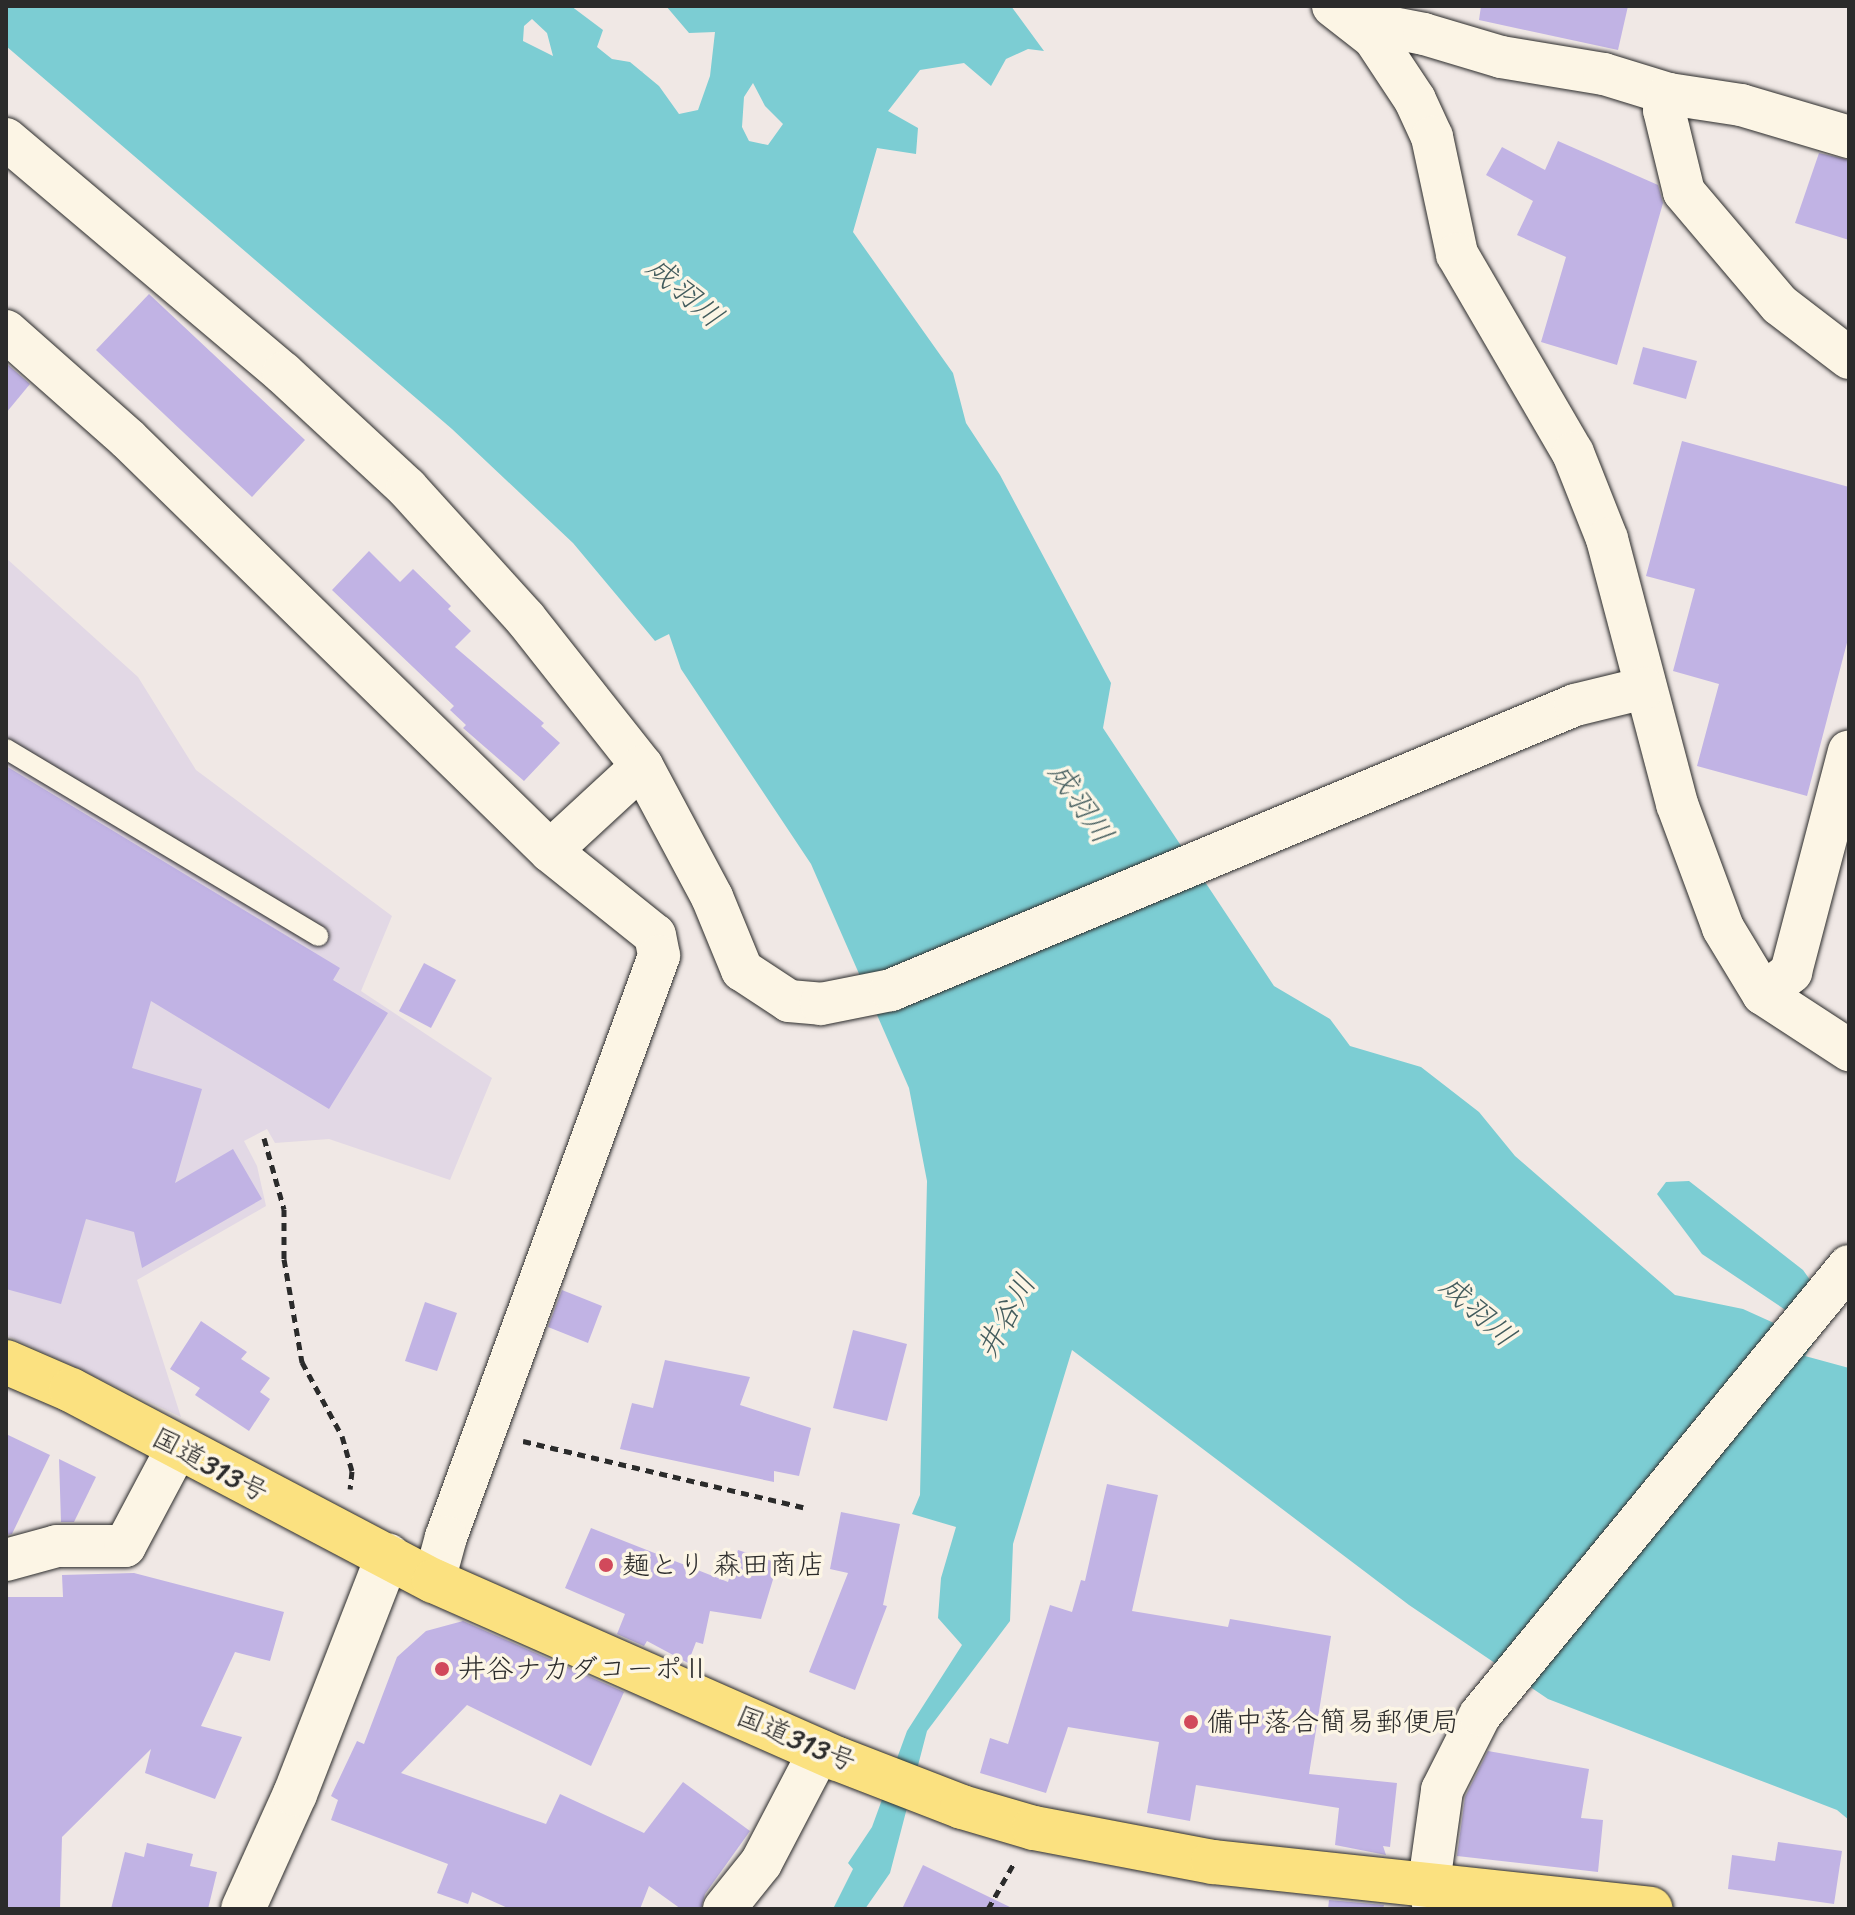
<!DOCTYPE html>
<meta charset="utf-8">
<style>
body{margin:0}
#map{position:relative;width:1855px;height:1915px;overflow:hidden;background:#f0e8e5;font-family:Sriracha,"Klee One",sans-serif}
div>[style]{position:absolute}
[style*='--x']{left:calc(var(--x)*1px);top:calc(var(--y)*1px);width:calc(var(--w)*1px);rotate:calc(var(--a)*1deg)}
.built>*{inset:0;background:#e2d8e5}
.water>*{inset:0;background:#7ccdd3}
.building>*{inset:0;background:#c1b3e4}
.path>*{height:5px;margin-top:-2.5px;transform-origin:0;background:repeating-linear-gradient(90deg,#2b2b2b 0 8px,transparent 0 14px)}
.roads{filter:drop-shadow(0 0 2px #2b2b2b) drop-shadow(0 0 2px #2b2b2b)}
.lane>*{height:20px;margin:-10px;padding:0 10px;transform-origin:10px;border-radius:10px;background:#fcf5e5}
.street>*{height:42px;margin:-21px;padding:0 21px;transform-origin:21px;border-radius:21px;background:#fcf5e5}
.secondary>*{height:44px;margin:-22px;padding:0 22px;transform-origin:22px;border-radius:22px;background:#fcf5e5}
.highway>*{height:44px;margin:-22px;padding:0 22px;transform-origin:22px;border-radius:22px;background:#fbe180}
.dots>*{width:22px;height:22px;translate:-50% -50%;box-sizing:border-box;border:4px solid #fcf5e5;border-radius:50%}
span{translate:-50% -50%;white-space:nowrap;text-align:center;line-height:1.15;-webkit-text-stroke:7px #fcf5e5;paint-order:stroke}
.street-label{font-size:28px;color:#2b2b2b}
.poi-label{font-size:28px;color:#2b2b2b}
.left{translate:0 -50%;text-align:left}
.water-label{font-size:30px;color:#435c5d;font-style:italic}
.frame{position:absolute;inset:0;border:8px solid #2b2b2b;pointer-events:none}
</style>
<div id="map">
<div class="built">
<i style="clip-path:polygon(6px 558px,138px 677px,196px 770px,392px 916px,361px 991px,492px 1078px,450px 1180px,329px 1139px,275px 1143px,267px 1129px,244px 1141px,257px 1166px,266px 1206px,137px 1280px,181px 1417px,6px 1335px)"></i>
</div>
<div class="water">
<i style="clip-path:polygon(evenodd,6px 6px,571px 6px,603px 30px,597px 47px,612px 59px,630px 62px,659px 86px,679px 114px,698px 110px,710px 76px,715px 32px,689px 33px,666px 6px,1011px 6px,1044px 51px,1028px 49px,1006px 59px,991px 86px,964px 63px,920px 70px,888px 111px,918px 128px,916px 154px,877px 148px,853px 232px,953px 373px,966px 423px,1000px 475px,1111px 683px,1103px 728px,1274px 986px,1330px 1019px,1350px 1046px,1421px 1067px,1479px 1112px,1515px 1156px,1675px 1295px,1743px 1309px,1803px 1336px,1811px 1327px,1702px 1254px,1657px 1194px,1666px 1182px,1689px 1181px,1803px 1270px,1833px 1312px,1805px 1356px,1849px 1368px,1849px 1820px,1837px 1810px,1548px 1699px,1409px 1605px,1072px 1350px,1013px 1544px,1010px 1621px,927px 1731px,890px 1873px,865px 1909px,833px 1909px,853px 1869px,848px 1863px,872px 1827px,907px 1731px,962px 1645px,938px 1618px,941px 1578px,956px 1527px,912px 1514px,920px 1495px,927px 1181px,909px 1088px,811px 864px,681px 669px,669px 634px,655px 641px,573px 543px,452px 429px,6px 46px,6px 6px,532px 19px,547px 33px,553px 56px,523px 41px,524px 26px,532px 19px,6px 6px,753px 83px,765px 106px,783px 124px,768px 145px,749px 141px,742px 127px,744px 97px,753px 83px)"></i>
</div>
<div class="building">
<i style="clip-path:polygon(1481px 6px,1628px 6px,1618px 50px,1479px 20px)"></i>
<i style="clip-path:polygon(1558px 141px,1658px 185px,1663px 203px,1617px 365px,1541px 342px,1566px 257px,1517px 235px,1533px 201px,1486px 175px,1502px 147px,1545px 170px)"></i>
<i style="clip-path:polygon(1819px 153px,1849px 160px,1849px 240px,1795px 223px)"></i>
<i style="clip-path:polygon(149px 294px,305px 440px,252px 497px,96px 350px)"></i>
<i style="clip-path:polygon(1643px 347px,1697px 361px,1686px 399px,1633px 384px)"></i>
<i style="clip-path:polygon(6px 363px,30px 384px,6px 413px)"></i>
<i style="clip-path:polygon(1682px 441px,1849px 487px,1849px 635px,1807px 796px,1697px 766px,1719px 684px,1673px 671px,1695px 589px,1646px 576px)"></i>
<i style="clip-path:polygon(369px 551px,400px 582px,413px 569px,451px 606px,448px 609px,471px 631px,455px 647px,544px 723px,541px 726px,560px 743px,524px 781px,463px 728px,466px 725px,450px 710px,454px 706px,332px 590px)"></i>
<i style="clip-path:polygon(6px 766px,340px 968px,333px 980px,388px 1013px,329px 1109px,151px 1001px,132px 1068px,202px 1089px,175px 1183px,233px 1149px,262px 1199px,142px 1268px,134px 1232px,86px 1219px,61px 1304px,6px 1289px)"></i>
<i style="clip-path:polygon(424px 963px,456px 980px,431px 1028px,399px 1011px)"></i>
<i style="clip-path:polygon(562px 1290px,602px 1306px,588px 1343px,548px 1327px)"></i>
<i style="clip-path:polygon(425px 1302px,457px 1313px,437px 1371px,405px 1361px)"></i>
<i style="clip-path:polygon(201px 1321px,247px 1352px,241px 1359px,270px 1378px,260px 1392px,270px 1399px,249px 1431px,195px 1395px,200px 1388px,170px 1369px)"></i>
<i style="clip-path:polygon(853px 1330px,907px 1344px,887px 1421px,833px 1408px)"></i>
<i style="clip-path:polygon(665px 1360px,750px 1377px,740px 1405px,811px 1428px,799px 1476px,774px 1471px,774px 1482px,620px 1449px,632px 1403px,653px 1408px)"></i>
<i style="clip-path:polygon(6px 1434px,50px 1455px,12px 1534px,6px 1535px)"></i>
<i style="clip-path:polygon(59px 1459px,96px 1477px,74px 1522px,61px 1522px)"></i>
<i style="clip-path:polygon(1107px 1484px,1158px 1495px,1132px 1611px,1228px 1627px,1230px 1619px,1331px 1636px,1309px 1774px,1397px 1783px,1390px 1847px,1383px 1846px,1386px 1855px,1335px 1845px,1339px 1808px,1196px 1785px,1190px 1821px,1147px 1813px,1159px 1742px,1068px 1727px,1046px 1793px,980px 1773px,990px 1738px,1008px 1744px,1050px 1605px,1072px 1612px,1081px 1580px,1085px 1581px)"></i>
<i style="clip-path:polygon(841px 1512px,900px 1524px,883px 1605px,887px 1606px,855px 1690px,809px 1672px,848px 1573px,830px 1569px)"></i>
<i style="clip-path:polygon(591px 1528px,728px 1582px,738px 1550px,778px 1563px,761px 1619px,710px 1611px,703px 1644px,696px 1642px,688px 1663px,647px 1641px,644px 1646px,617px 1634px,625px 1614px,565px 1588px)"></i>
<i style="clip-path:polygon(134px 1573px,284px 1612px,270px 1661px,235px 1652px,201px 1726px,242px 1737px,215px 1799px,145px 1773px,151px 1749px,62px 1837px,60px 1909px,6px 1909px,6px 1597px,63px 1597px,62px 1575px)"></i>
<i style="clip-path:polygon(463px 1621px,624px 1692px,591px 1766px,467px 1705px,401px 1773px,546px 1824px,560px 1794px,644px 1833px,683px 1782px,750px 1831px,705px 1894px,701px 1909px,681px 1909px,649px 1886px,640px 1909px,510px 1909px,472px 1892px,468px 1904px,437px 1893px,448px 1864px,331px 1820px,338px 1800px,331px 1796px,357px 1741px,364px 1744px,397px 1657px,426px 1631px)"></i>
<i style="clip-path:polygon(1488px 1751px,1589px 1769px,1581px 1818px,1603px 1820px,1598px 1872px,1457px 1856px,1465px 1797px)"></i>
<i style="clip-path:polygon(1778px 1842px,1842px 1851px,1834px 1904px,1728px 1889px,1732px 1855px,1775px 1861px)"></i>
<i style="clip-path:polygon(147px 1843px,193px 1854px,190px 1866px,217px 1872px,208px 1909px,111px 1909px,125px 1852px,144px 1857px)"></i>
<i style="clip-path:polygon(923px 1865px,1014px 1909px,902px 1909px)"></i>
<i style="clip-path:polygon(1329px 1900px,1384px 1905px,1383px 1909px,1328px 1909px)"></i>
</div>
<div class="path">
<i style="--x:264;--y:1138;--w:74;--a:74.3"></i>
<i style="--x:284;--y:1209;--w:50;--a:90"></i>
<i style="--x:284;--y:1259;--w:105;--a:80.1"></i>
<i style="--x:302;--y:1362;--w:84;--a:61.6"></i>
<i style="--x:342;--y:1436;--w:36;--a:74"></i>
<i style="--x:352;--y:1471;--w:18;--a:96"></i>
<i style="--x:523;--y:1441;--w:288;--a:13.3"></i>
<i style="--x:988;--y:1909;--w:53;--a:-60.5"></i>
</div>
<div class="roads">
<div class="lane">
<i style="--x:6;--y:749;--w:364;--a:30.9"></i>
</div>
<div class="street">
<i style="--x:1333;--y:6;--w:52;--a:38"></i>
<i style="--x:1374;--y:38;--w:74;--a:56.5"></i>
<i style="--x:1415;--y:100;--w:41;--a:65.3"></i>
<i style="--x:1432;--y:137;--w:120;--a:77.9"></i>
<i style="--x:1457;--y:254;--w:230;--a:59.8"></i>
<i style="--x:1573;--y:453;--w:92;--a:68.4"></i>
<i style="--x:1607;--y:539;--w:274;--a:75.2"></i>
<i style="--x:1677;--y:804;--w:132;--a:69.6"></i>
<i style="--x:1723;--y:928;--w:77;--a:58.8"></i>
<i style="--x:1763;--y:994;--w:103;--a:33.1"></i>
<i style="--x:1352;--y:20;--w:73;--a:11"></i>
<i style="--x:1424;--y:34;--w:80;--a:16.6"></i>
<i style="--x:1501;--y:57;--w:104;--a:9.4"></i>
<i style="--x:1604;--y:74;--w:68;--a:17.1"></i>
<i style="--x:1849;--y:137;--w:113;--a:-163.5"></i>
<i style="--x:1741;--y:105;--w:73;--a:-171.3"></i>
<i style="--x:1669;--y:94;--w:17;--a:107"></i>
<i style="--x:1664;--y:110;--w:84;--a:76.3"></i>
<i style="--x:1684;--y:192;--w:148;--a:49.7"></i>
<i style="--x:1780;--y:305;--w:87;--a:37.5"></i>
<i style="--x:6;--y:139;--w:363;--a:40.2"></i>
<i style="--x:283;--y:373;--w:169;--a:42.8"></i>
<i style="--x:407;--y:488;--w:176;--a:47.8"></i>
<i style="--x:525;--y:618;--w:189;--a:51.7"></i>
<i style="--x:642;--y:766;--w:149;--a:61.9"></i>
<i style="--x:712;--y:897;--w:79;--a:67.7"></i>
<i style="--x:742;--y:970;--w:56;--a:33.4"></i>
<i style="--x:789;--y:1001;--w:32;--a:5"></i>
<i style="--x:821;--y:1004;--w:71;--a:-11.3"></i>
<i style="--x:891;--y:990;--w:741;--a:-22.62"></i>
<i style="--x:1575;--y:705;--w:71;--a:-13.8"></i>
<i style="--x:6;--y:331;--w:163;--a:41.5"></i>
<i style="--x:128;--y:439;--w:590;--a:44.31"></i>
<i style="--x:550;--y:851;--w:134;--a:38.7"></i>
<i style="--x:655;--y:935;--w:21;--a:79"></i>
<i style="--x:659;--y:956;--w:619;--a:110.13"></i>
<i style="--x:446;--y:1537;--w:46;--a:105.3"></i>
<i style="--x:550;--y:851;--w:125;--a:-42.7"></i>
<i style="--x:1763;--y:994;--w:36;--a:-38"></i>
<i style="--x:1791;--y:972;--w:228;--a:-75.3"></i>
<i style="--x:6;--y:1560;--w:53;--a:-15.4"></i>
<i style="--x:57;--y:1546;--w:68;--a:0"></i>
<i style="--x:125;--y:1546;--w:111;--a:-62"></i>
<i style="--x:724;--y:1909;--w:59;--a:-51.2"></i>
<i style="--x:761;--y:1863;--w:127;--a:-62.4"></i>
<i style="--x:1434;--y:1909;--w:26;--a:-101"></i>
<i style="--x:1429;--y:1883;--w:94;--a:-82"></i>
<i style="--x:1442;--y:1790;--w:84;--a:-63.1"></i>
<i style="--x:1480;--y:1715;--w:581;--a:-50.59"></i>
</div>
<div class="secondary">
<i style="--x:243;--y:1909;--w:126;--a:-65.7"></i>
<i style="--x:295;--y:1794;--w:256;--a:-68.7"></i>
</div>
<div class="highway">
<i style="--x:6;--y:1362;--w:71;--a:23.3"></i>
<i style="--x:71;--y:1390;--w:410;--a:27.8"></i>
<i style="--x:434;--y:1581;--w:441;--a:23.8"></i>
<i style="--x:838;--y:1759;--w:133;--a:21.2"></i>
<i style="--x:962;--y:1807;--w:75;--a:16.3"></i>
<i style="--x:1034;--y:1828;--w:182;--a:10.8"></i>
<i style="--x:1213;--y:1862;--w:440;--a:6.1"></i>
</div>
</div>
<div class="dots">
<i style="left:606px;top:1565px;background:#d1495b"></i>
<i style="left:442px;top:1669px;background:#d1495b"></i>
<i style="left:1191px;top:1722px;background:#d1495b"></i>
</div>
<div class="street-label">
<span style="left:210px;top:1465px;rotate:28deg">国道313号</span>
<span style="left:796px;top:1739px;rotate:23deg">国道313号</span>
</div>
<div class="poi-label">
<span class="left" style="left:622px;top:1565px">麺とり 森田商店</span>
<span class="left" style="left:458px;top:1669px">井谷ナカダコーポⅡ</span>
<span class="left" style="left:1207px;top:1722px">備中落合簡易郵便局</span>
</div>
<div class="water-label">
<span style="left:685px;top:292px;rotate:41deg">成羽川</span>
<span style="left:1081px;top:803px;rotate:56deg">成羽川</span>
<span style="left:1478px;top:1311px;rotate:42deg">成羽川</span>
<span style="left:1006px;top:1316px;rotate:-61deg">井谷川</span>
</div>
<div class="frame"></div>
</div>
